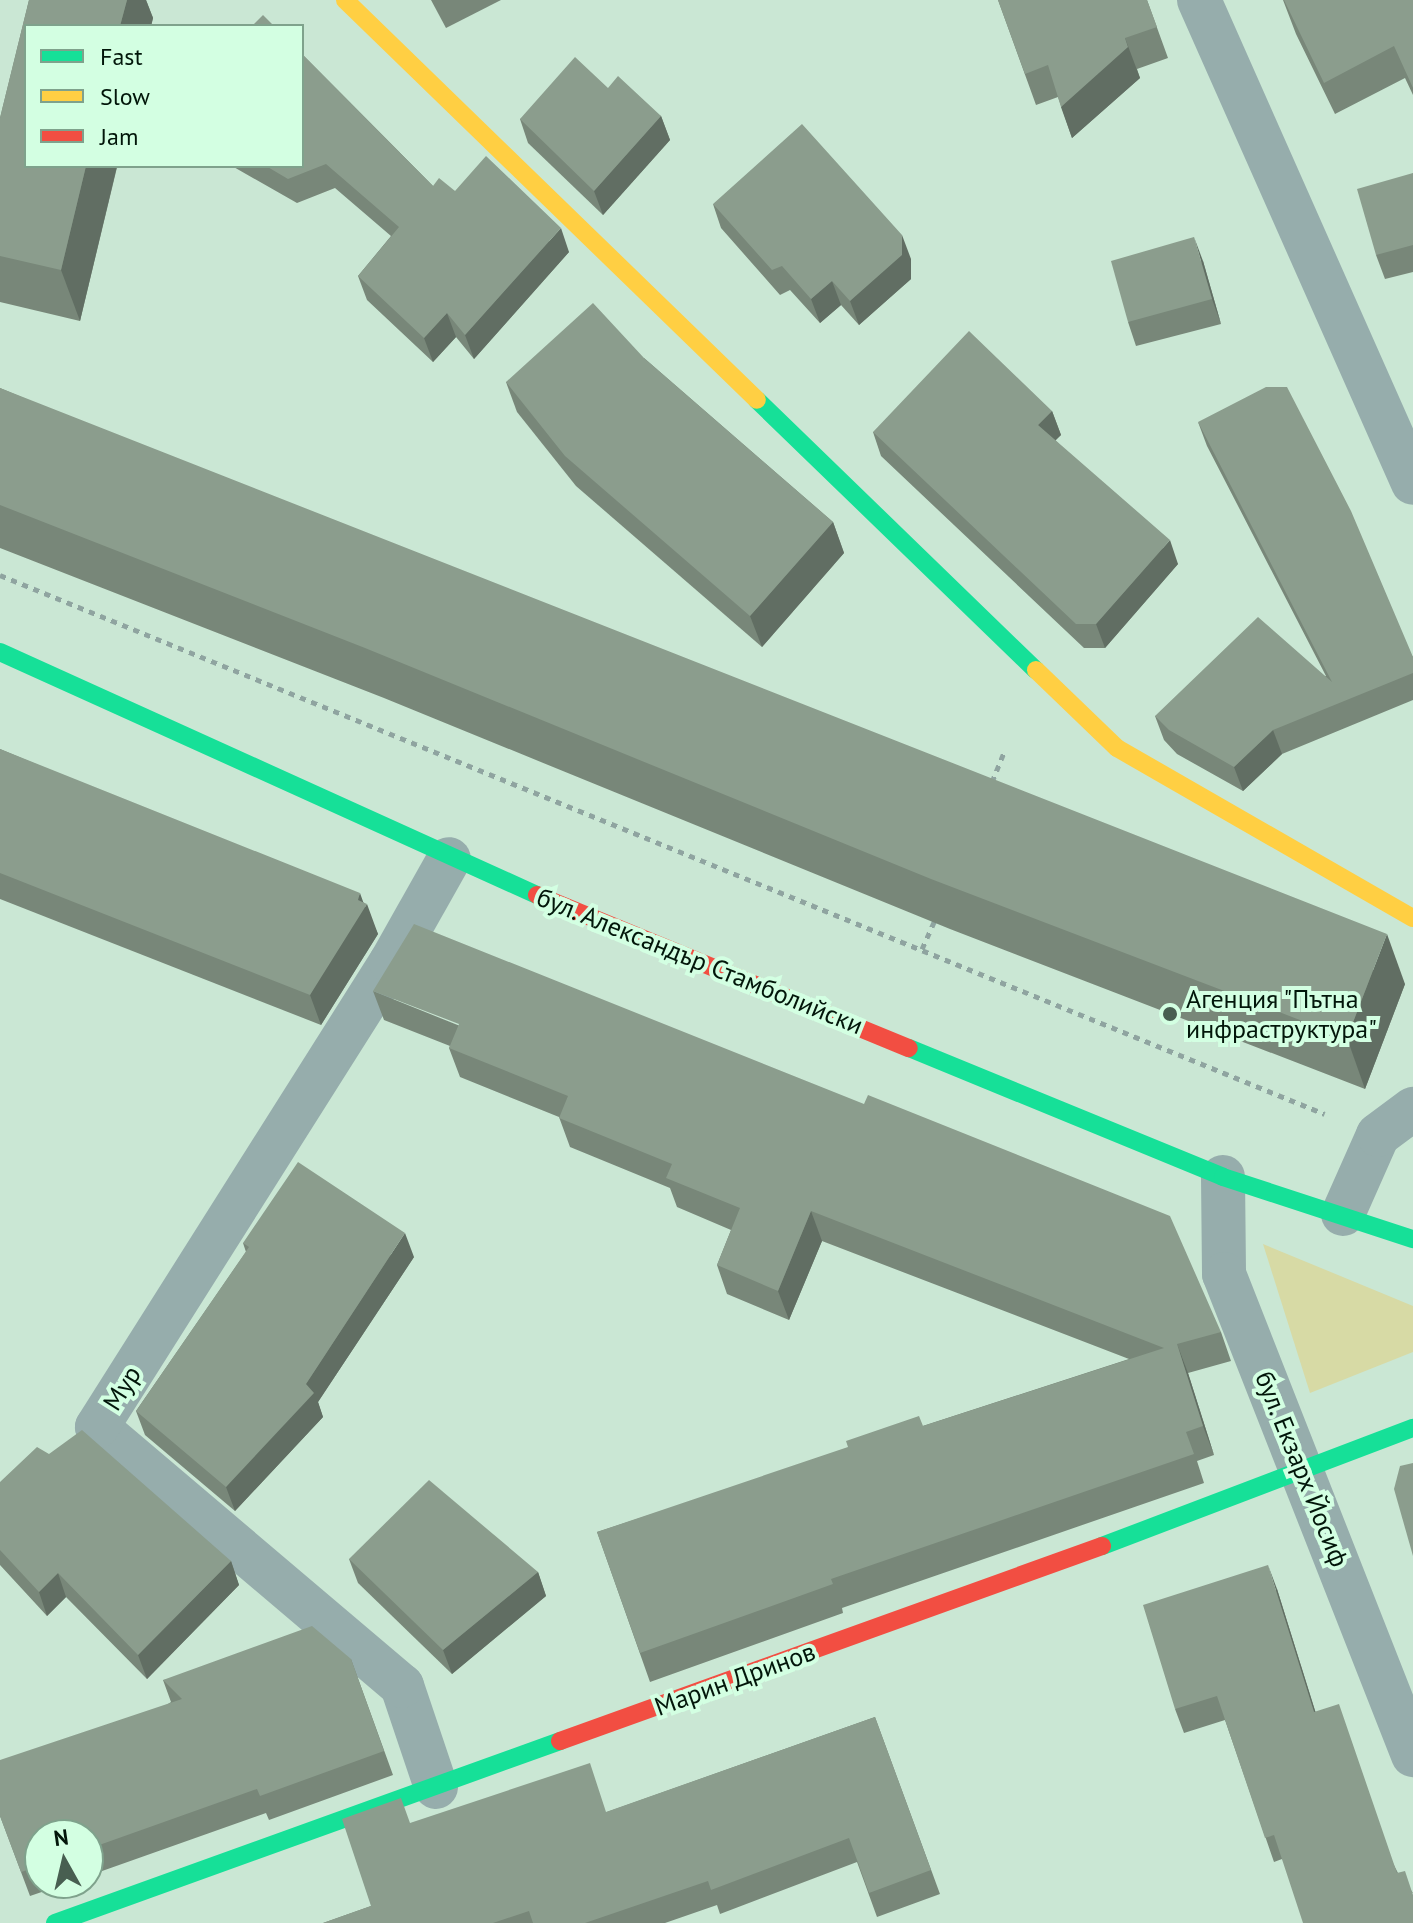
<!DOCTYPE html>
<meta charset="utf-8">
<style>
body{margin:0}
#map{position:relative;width:1413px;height:1923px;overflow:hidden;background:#cae7d4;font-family:"PT Sans",sans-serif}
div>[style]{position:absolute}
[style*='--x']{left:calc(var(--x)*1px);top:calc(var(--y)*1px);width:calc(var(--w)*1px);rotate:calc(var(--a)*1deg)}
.green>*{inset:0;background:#d7daa5}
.path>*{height:5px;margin-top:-2.5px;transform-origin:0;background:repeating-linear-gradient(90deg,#8fa4a0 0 6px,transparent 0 12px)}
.street>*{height:44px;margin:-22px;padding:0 22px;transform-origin:22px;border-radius:22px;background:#96adac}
.fast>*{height:18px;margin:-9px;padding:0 9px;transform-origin:9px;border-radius:9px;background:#16e098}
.slow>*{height:18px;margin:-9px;padding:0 9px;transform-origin:9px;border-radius:9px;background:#ffcf43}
.jam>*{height:18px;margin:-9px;padding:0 9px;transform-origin:9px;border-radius:9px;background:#f24e42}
.wall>*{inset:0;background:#788779}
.shaded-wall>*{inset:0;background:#616e63}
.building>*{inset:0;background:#8b9d8d}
.dots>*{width:22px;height:22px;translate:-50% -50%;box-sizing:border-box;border:4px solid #d3ffe2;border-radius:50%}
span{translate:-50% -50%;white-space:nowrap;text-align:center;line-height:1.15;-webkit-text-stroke:8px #d3ffe2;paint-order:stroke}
.street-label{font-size:26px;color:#02160a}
.poi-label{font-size:26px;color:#02160a}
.left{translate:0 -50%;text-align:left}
.legend{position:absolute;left:24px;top:24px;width:280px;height:144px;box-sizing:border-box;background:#d3ffe2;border:2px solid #7fa28c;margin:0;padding:10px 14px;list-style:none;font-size:24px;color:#02160a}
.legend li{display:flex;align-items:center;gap:16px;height:40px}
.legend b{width:40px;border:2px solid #7fa28c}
.north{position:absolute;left:24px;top:1819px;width:80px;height:80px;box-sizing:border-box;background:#d3ffe2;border:2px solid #7fa28c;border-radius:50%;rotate:352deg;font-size:22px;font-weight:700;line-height:32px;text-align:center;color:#02160a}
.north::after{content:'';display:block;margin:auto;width:28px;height:36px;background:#485f51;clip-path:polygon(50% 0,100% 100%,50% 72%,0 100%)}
</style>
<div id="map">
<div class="green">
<i style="clip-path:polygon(1263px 1244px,1413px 1306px,1413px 1352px,1310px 1393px)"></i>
</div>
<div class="path">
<i style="--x:0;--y:575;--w:1430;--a:22.14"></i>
<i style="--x:992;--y:782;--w:32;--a:-68"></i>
<i style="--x:922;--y:949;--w:35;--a:-66"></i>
</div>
<div class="street">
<i style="--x:1199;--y:0;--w:528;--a:66.1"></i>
<i style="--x:1223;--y:1177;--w:97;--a:89.4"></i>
<i style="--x:1224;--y:1274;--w:517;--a:68.55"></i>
<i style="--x:1343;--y:1214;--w:86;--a:-66.1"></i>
<i style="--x:1378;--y:1135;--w:44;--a:-36.6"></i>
<i style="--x:436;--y:1787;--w:107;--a:-108.6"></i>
<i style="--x:402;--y:1686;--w:400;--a:-139.7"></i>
<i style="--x:97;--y:1427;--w:550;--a:-57.7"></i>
<i style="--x:391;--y:962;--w:118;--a:-60.6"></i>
</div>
<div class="fast">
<i style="--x:757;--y:400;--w:388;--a:44.1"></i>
<i style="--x:0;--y:652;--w:589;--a:24.35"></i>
<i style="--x:909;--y:1048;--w:339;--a:22.3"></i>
<i style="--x:1223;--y:1177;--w:200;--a:18.1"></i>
<i style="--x:1102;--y:1546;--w:333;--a:-20.8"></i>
<i style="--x:55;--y:1923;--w:537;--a:-19.82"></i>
</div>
<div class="slow">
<i style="--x:345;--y:0;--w:574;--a:44.15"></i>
<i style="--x:1036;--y:670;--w:112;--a:43.9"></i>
<i style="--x:1117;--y:748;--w:341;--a:29.9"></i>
</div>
<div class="jam">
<i style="--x:537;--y:895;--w:402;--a:22.4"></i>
<i style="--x:560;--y:1741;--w:576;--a:-19.79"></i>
</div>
<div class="wall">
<i style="clip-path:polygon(29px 0,146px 0,153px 18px,80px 321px,0 302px,0 118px)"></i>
<i style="clip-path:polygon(431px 0,501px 0,446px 28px)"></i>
<i style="clip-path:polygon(998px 0,1147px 0,1168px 58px,1137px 69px,1140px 78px,1072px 138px,1058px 97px,1036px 105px)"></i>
<i style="clip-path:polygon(1283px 0,1413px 0,1413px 95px,1405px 78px,1335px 114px,1296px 34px)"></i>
<i style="clip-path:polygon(302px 54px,433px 186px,455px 191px,569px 252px,474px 359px,456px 337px,433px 362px,367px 300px,358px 276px,391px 236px,335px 188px,297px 203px,232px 166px,302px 166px)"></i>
<i style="clip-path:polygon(608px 88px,661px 116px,670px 140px,603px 215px,528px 143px,520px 119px)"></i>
<i style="clip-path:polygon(1413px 173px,1413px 272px,1385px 279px,1376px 255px)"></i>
<i style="clip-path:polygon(713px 204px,911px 259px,911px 279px,859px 325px,841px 305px,820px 323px,790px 290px,780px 295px,721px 228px)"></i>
<i style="clip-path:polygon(1203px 261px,1221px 324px,1136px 346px,1128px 322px)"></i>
<i style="clip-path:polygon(644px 358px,833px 522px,844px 553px,762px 647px,576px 486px,517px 412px,506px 382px)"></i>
<i style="clip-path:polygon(0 388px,1405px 984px,1365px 1089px,950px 929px,384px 698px,0 548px)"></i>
<i style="clip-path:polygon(1052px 411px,1061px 435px,1055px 440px,1178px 564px,1105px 648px,1084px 648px,881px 456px,873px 432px)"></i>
<i style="clip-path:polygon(1198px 422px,1413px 657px,1413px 700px,1282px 754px,1243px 791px,1177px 754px,1164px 740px,1155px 716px,1326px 676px,1207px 446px)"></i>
<i style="clip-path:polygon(0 749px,363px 902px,378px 934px,321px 1025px,0 899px)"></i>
<i style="clip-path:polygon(373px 991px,1221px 1332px,1231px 1361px,1188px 1373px,1214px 1455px,1197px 1461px,1204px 1483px,842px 1608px,843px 1613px,650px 1682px,597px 1532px,1129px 1359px,822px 1241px,789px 1320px,727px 1294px,717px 1265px,731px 1230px,677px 1207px,670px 1188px,570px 1147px,559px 1117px,460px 1077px,449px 1048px,450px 1046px,384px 1020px)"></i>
<i style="clip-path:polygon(243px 1243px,414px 1257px,318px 1402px,323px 1417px,235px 1511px,145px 1435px,136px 1411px,246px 1252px)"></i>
<i style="clip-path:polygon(0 1482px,231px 1561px,239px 1585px,147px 1679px,66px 1597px,47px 1616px,0 1565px)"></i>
<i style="clip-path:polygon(349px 1559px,538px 1572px,546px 1596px,452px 1674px,358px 1583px)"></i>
<i style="clip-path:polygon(1277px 1589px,1315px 1711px,1398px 1873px,1413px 1893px,1282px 1859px,1274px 1862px,1225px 1720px,1184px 1733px,1175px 1709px)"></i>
<i style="clip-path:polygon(351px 1659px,393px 1775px,269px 1820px,266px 1813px,88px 1876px,88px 1835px,40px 1835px,40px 1883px,68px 1883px,30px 1896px,0 1816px,171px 1702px,163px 1680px)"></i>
<i style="clip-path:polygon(875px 1717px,940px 1894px,877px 1917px,857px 1862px,720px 1914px,717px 1905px,665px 1923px,323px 1923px,371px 1906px,411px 1823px,607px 1812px)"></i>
</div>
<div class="shaded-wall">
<i style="clip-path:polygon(127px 0,146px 0,153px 18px,151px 26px,120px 26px)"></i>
<i style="clip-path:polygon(1125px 38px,1140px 78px,1072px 138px,1061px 107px)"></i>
<i style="clip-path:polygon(661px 116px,670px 140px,603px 215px,594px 191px)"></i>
<i style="clip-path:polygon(86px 166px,117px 166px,80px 321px,61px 270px)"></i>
<i style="clip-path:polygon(561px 228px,569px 252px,474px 359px,465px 335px)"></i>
<i style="clip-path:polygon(902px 235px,911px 259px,911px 279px,859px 325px,850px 301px)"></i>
<i style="clip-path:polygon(1194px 237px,1203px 261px,1221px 324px,1212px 299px)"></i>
<i style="clip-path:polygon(832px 281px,841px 305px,820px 323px,811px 299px)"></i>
<i style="clip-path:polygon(447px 313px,456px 337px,433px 362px,424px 338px)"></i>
<i style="clip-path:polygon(1052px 411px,1061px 435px,1047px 449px,1038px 425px)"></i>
<i style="clip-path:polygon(833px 522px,844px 553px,762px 647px,750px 616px)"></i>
<i style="clip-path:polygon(1170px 540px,1178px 564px,1105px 648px,1096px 624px)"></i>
<i style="clip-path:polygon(1273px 730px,1282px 754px,1243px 791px,1234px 767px)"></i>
<i style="clip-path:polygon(360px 893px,365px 907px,367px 904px,378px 934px,321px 1025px,310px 995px)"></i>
<i style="clip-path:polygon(1387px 934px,1405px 984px,1365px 1089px,1347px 1038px)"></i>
<i style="clip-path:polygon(811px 1211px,822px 1241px,789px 1320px,778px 1291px)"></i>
<i style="clip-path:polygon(405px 1233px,414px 1257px,318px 1402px,323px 1417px,235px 1511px,226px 1487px,306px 1384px)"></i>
<i style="clip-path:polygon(1177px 1344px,1188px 1373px,1214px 1455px,1203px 1426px)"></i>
<i style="clip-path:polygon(231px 1561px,239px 1585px,147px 1679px,138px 1655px)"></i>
<i style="clip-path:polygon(1268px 1565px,1277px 1589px,1323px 1736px,1314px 1712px)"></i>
<i style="clip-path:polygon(538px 1572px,546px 1596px,452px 1674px,443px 1650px)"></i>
<i style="clip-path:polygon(58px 1573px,66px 1597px,47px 1616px,39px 1592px)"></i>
</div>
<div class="building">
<i style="clip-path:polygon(29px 0,127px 0,120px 26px,26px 26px,26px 166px,86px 166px,61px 270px,0 256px,0 118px)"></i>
<i style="clip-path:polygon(998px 0,1147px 0,1157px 27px,1125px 38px,1128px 47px,1061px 107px,1048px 65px,1025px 74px)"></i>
<i style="clip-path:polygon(1284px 0,1413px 0,1413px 88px,1394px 46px,1324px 83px)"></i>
<i style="clip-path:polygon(263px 15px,274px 26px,252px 26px)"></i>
<i style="clip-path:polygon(302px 54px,433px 186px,439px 178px,455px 191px,486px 156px,561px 228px,465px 335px,447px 313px,424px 338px,358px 276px,399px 227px,326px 164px,288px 179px,266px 166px,302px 166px)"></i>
<i style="clip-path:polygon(575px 57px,608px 88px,618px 76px,661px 116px,594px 191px,520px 119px)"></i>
<i style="clip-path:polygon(802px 124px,902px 235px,902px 255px,850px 301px,832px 281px,811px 299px,782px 266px,772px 270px,713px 204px)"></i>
<i style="clip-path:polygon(1413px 173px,1413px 245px,1376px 255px,1357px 189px)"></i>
<i style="clip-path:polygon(1194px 237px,1212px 299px,1128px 322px,1111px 261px)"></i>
<i style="clip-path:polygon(593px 303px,644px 358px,833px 522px,750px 616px,565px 456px,506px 382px)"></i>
<i style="clip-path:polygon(969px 331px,1052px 411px,1038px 425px,1170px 540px,1096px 624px,1076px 624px,873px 432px)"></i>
<i style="clip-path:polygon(1266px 387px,1287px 387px,1351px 511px,1413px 657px,1413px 673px,1273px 730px,1234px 767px,1169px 730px,1155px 716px,1258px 617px,1332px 682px,1198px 422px)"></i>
<i style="clip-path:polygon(0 388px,1387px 934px,1347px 1038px,931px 879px,365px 648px,0 505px)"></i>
<i style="clip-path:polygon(0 749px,360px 893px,358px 900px,367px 904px,310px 995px,0 873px)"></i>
<i style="clip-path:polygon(414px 924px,864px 1104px,868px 1095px,1170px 1216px,1221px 1332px,1177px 1344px,1203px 1426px,1186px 1432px,1194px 1454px,831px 1579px,833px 1584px,640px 1653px,597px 1532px,848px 1447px,846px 1441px,919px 1416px,923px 1426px,1164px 1348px,811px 1211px,778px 1291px,717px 1265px,740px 1208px,666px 1178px,672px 1164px,559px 1118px,568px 1096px,449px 1048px,459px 1024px,373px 991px)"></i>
<i style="clip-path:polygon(298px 1162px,405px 1233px,306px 1384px,314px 1393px,226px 1487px,136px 1411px,249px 1247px,243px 1243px)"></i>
<i style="clip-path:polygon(82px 1430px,231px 1561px,138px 1655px,58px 1573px,39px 1592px,0 1550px,0 1482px,37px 1447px,49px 1454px)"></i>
<i style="clip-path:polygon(1413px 1463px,1413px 1556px,1394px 1489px,1400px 1466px)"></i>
<i style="clip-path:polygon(429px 1480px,538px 1572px,443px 1650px,349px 1559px)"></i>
<i style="clip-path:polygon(1268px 1565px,1314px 1712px,1339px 1704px,1397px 1873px,1405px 1871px,1413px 1895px,1413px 1923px,1303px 1923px,1274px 1835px,1265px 1838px,1217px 1696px,1175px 1709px,1143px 1605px)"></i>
<i style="clip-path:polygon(312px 1626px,351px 1659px,384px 1751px,260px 1796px,257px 1789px,88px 1849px,88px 1835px,40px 1835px,40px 1866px,21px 1872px,0 1816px,0 1760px,182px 1699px,163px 1680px)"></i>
<i style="clip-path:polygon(875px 1717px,931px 1870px,869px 1893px,849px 1838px,711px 1890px,708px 1881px,585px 1923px,533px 1923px,529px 1911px,493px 1923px,323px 1923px,371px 1906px,342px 1819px,401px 1798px,410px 1823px,590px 1763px,606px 1812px)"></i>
</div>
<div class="dots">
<i style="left:1170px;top:1014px;background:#485f51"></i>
</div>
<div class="street-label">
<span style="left:700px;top:961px;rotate:22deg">бул. Александър Стамболийски</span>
<span style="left:122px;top:1388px;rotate:-58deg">Мур</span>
<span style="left:1302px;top:1469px;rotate:68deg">бул. Екзарх Йосиф</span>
<span style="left:735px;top:1679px;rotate:-20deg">Марин Дринов</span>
</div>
<div class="poi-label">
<span class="left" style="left:1186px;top:1014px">Агенция "Пътна<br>инфраструктура"</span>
</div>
<ul class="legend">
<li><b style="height:10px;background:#16e098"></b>Fast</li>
<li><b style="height:10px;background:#ffcf43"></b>Slow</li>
<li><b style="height:10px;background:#f24e42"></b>Jam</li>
</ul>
<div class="north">N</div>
</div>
